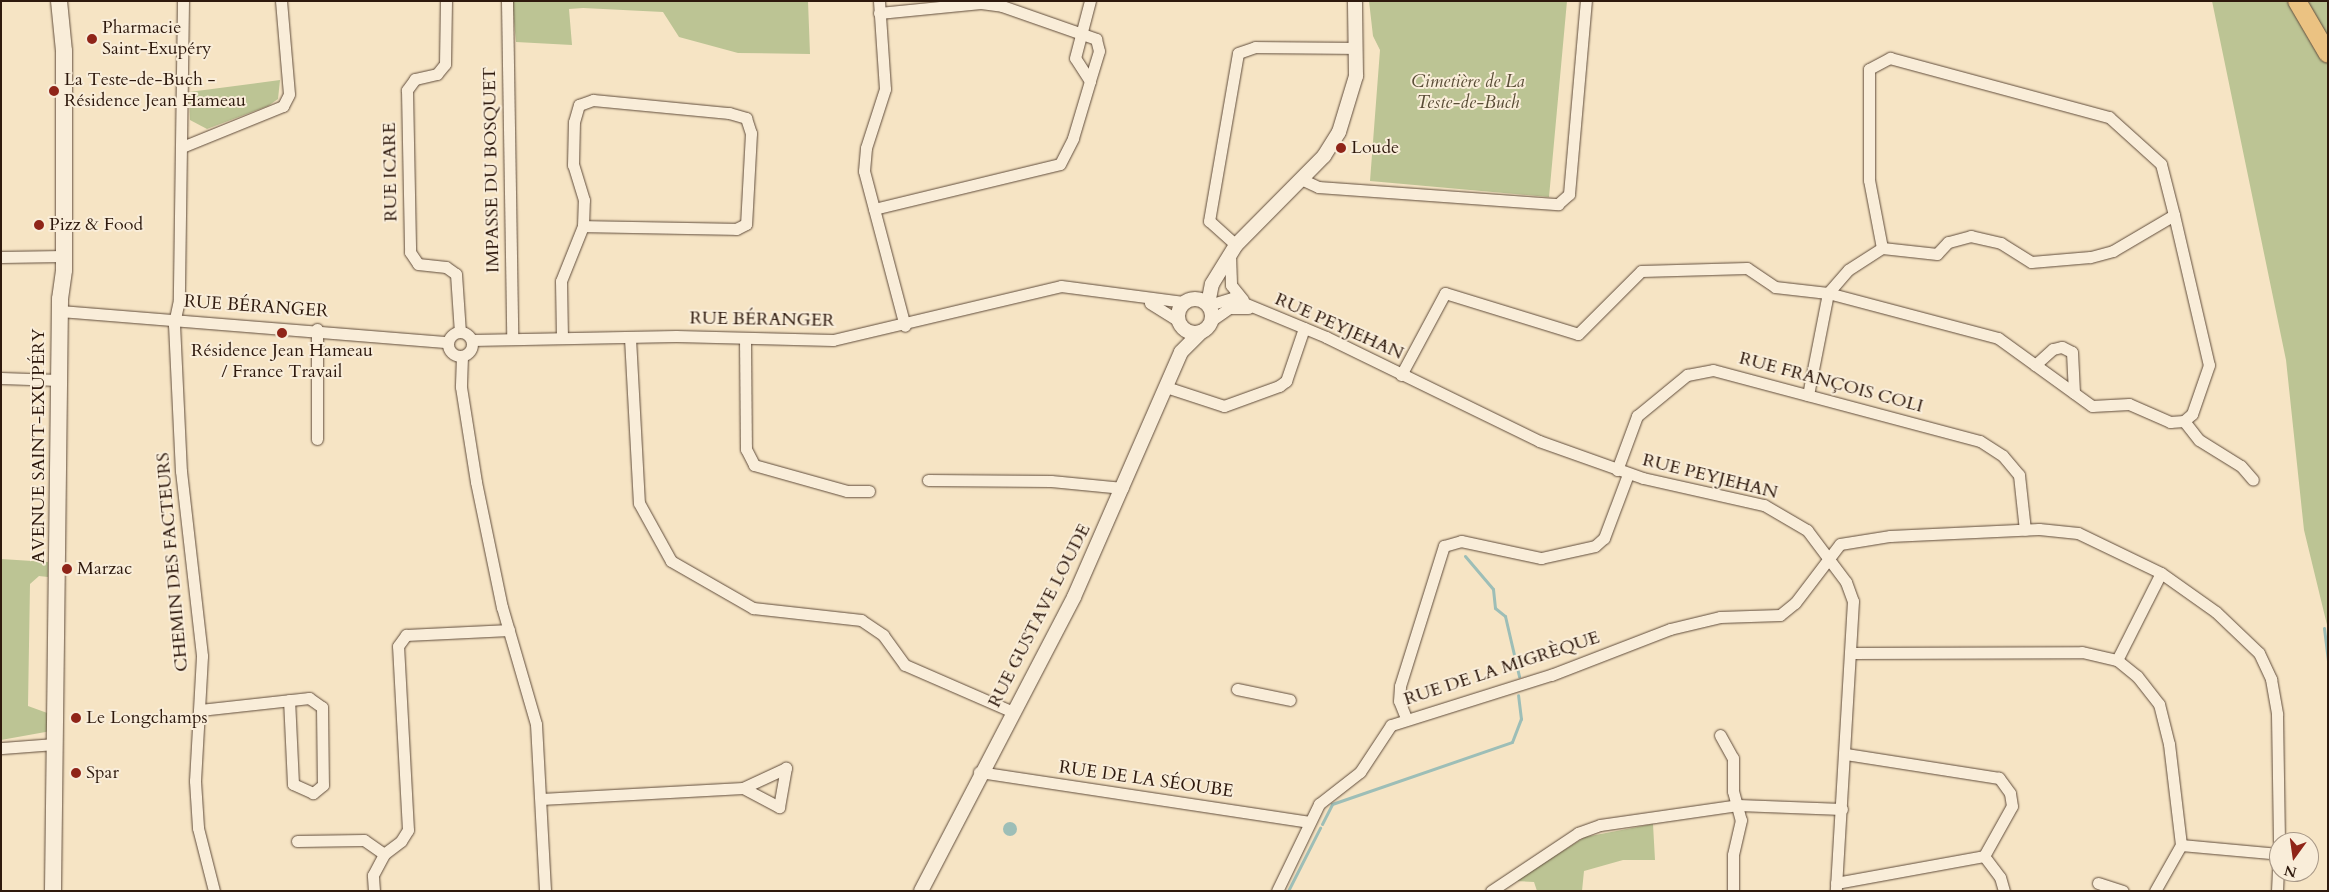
<!DOCTYPE html>
<meta charset="utf-8">
<style>
body{margin:0}
#map{position:relative;width:2329px;height:892px;overflow:hidden;background:#f6e4c4;font-family:Cardo,serif}
div>[style]{position:absolute}
[style*='--x']{left:calc(var(--x)*1px);top:calc(var(--y)*1px);width:calc(var(--w)*1px);rotate:calc(var(--a)*1deg)}
.green>*{inset:0;background:#bcc494}
.water>*{inset:0;background:#9dbeb7}
.round{border-radius:50%}
.stream>*{height:3px;margin:-1.5px;padding:0 1.5px;transform-origin:1.5px;border-radius:1.5px;background:#9dbeb7}
.roads{filter:drop-shadow(0 0 1px #604c3b) drop-shadow(0 0 1px #604c3b)}
.minor>*{height:11px;margin:-5.5px;padding:0 5.5px;transform-origin:5.5px;border-radius:5.5px;background:#f9edd9}
.minor>.ring{margin:-5.5px;padding:0;box-sizing:content-box;background:none;border:11px solid #f9edd9;border-radius:50%}
.tertiary>*{height:14px;margin:-7px;padding:0 7px;transform-origin:7px;border-radius:7px;background:#f9edd9}
.tertiary>.ring{margin:-7px;padding:0;box-sizing:content-box;background:none;border:14px solid #f9edd9;border-radius:50%}
.secondary>*{height:16px;margin:-8px;padding:0 8px;transform-origin:8px;border-radius:8px;background:#f9edd9}
.primary>*{height:18px;margin:-9px;padding:0 9px;transform-origin:9px;border-radius:9px;background:#ebc282}
.dots>*{width:14px;height:14px;translate:-50% -50%;box-sizing:border-box;border:2px solid #f9edd9;border-radius:50%}
span{translate:-50% -50%;white-space:nowrap;text-align:center;line-height:1.15;-webkit-text-stroke:4px #f9edd9;paint-order:stroke}
.poi-label{font-size:18px;color:#2e190d}
.left{translate:0 -50%;text-align:left}
.park-label{font-size:18px;color:#594c36;font-style:italic}
.street-label{font-size:18px;color:#2e190d}
.frame{position:absolute;inset:0;border:2px solid #2e190d;pointer-events:none}
.north{position:absolute;left:2269px;top:832px;width:50px;height:50px;box-sizing:border-box;background:#f9edd9;border:1px solid #a89887;border-radius:50%;rotate:194deg;font-size:14px;font-weight:700;line-height:20px;text-align:center;color:#2e190d}
.north::after{content:'';display:block;margin:auto;width:18px;height:22px;background:#8f2418;clip-path:polygon(50% 0,100% 100%,50% 72%,0 100%)}
</style>
<div id="map">
<div class="green">
<i style="clip-path:polygon(512px 1px,808px 1px,810px 54px,738px 53px,679px 37px,663px 12px,583px 8px,569px 9px,572px 45px,516px 42px)"></i>
<i style="clip-path:polygon(1369px 1px,1567px 1px,1549px 197px,1370px 181px,1380px 50px,1373px 36px)"></i>
<i style="clip-path:polygon(2212px 1px,2328px 1px,2328px 629px,2304px 530px,2286px 360px)"></i>
<i style="clip-path:polygon(280px 80px,278px 99px,268px 106px,207px 129px,190px 120px,189px 92px)"></i>
<i style="clip-path:polygon(1px 559px,48px 562px,48px 577px,39px 576px,30px 584px,28px 706px,50px 714px,51px 731px,1px 740px)"></i>
<i style="clip-path:polygon(1653px 824px,1655px 860px,1623px 860px,1584px 871px,1582px 891px,1537px 891px,1534px 882px,1515px 881px,1585px 837px)"></i>
</div>
<div class="water">
<i class="round" style="left:1003px;top:822px;width:14px;height:14px"></i>
</div>
<div class="stream">
<i style="--x:1465;--y:556;--w:43;--a:49.7"></i>
<i style="--x:1493;--y:589;--w:19;--a:84"></i>
<i style="--x:1495;--y:608;--w:13;--a:39"></i>
<i style="--x:1505;--y:616;--w:62;--a:76.9"></i>
<i style="--x:2324;--y:628;--w:33;--a:83"></i>
<i style="--x:1322;--y:824;--w:22;--a:-63"></i>
<i style="--x:1332;--y:804;--w:190;--a:-19"></i>
<i style="--x:1512;--y:742;--w:25;--a:-69"></i>
<i style="--x:1521;--y:719;--w:24;--a:-97"></i>
<i style="--x:1288;--y:891;--w:71;--a:-63.1"></i>
</div>
<div class="roads">
<div class="minor">
<i style="--x:183;--y:1;--w:299;--a:90.8"></i>
<i style="--x:179;--y:300;--w:25;--a:102"></i>
<i style="--x:174;--y:324;--w:147;--a:87.3"></i>
<i style="--x:181;--y:471;--w:186;--a:83.5"></i>
<i style="--x:202;--y:656;--w:125;--a:93.2"></i>
<i style="--x:195;--y:781;--w:47;--a:86.3"></i>
<i style="--x:198;--y:828;--w:65;--a:75.7"></i>
<i style="--x:446;--y:1;--w:63;--a:90.9"></i>
<i style="--x:445;--y:64;--w:13;--a:129"></i>
<i style="--x:437;--y:74;--w:23;--a:167"></i>
<i style="--x:415;--y:79;--w:14;--a:126"></i>
<i style="--x:407;--y:90;--w:162;--a:88.9"></i>
<i style="--x:410;--y:252;--w:14;--a:56"></i>
<i style="--x:418;--y:264;--w:28;--a:6"></i>
<i style="--x:446;--y:267;--w:12;--a:35"></i>
<i style="--x:456;--y:274;--w:58;--a:86.1"></i>
<i style="--x:507;--y:1;--w:337;--a:89.1"></i>
<i style="--x:879;--y:1;--w:88;--a:86.1"></i>
<i style="--x:885;--y:89;--w:62;--a:107.9"></i>
<i style="--x:866;--y:148;--w:23;--a:95"></i>
<i style="--x:864;--y:171;--w:160;--a:75.2"></i>
<i style="--x:879;--y:13;--w:102;--a:-5.6"></i>
<i style="--x:981;--y:3;--w:21;--a:8"></i>
<i style="--x:1002;--y:6;--w:100;--a:19.3"></i>
<i style="--x:1096;--y:39;--w:12;--a:76"></i>
<i style="--x:1099;--y:51;--w:31;--a:107"></i>
<i style="--x:182;--y:147;--w:109;--a:-22.1"></i>
<i style="--x:283;--y:106;--w:13;--a:-63"></i>
<i style="--x:289;--y:94;--w:93;--a:-94.9"></i>
<i style="--x:1301;--y:179;--w:19;--a:25"></i>
<i style="--x:1318;--y:187;--w:241;--a:4.1"></i>
<i style="--x:1558;--y:204;--w:15;--a:-42"></i>
<i style="--x:1569;--y:194;--w:194;--a:-85"></i>
<i style="--x:874;--y:209;--w:191;--a:-13.6"></i>
<i style="--x:1060;--y:164;--w:29;--a:-63"></i>
<i style="--x:1073;--y:138;--w:59;--a:-73.4"></i>
<i style="--x:1090;--y:81;--w:27;--a:-123"></i>
<i style="--x:1075;--y:58;--w:59;--a:-75.3"></i>
<i style="--x:2174;--y:215;--w:71;--a:149.5"></i>
<i style="--x:2113;--y:251;--w:24;--a:165"></i>
<i style="--x:2090;--y:257;--w:59;--a:175.2"></i>
<i style="--x:2031;--y:262;--w:36;--a:-148"></i>
<i style="--x:2001;--y:243;--w:31;--a:-167"></i>
<i style="--x:1971;--y:236;--w:24;--a:165"></i>
<i style="--x:1948;--y:242;--w:16;--a:133"></i>
<i style="--x:1937;--y:254;--w:55;--a:-173.8"></i>
<i style="--x:1882;--y:248;--w:40;--a:147.1"></i>
<i style="--x:1848;--y:270;--w:30;--a:131"></i>
<i style="--x:1828;--y:293;--w:176;--a:14.8"></i>
<i style="--x:1998;--y:338;--w:116;--a:35.9"></i>
<i style="--x:2092;--y:406;--w:37;--a:-3"></i>
<i style="--x:2129;--y:404;--w:45;--a:23.7"></i>
<i style="--x:2170;--y:422;--w:14;--a:-4"></i>
<i style="--x:1236;--y:245;--w:36;--a:-138"></i>
<i style="--x:1209;--y:221;--w:170;--a:-80.2"></i>
<i style="--x:1238;--y:53;--w:18;--a:-19"></i>
<i style="--x:1255;--y:47;--w:101;--a:0.6"></i>
<i style="--x:1882;--y:248;--w:69;--a:-100.8"></i>
<i style="--x:1869;--y:180;--w:111;--a:-90"></i>
<i style="--x:1869;--y:69;--w:24;--a:-28"></i>
<i style="--x:1890;--y:58;--w:227;--a:15.1"></i>
<i style="--x:2109;--y:117;--w:70;--a:42.1"></i>
<i style="--x:2161;--y:164;--w:53;--a:75.7"></i>
<i style="--x:2174;--y:215;--w:154;--a:76.9"></i>
<i style="--x:2209;--y:365;--w:52;--a:109.1"></i>
<i style="--x:2192;--y:414;--w:11;--a:139"></i>
<i style="--x:1230;--y:255;--w:30;--a:88"></i>
<i style="--x:1231;--y:285;--w:19;--a:51"></i>
<i style="--x:1;--y:257;--w:62;--a:-0.9"></i>
<i style="--x:1150;--y:303;--w:34;--a:32"></i>
<i style="--x:1209;--y:305;--w:24;--a:-17"></i>
<i style="--x:1232;--y:298;--w:102;--a:22.5"></i>
<i style="--x:1326;--y:337;--w:237;--a:26"></i>
<i style="--x:1539;--y:441;--w:110;--a:19.6"></i>
<i style="--x:1643;--y:478;--w:124;--a:12.6"></i>
<i style="--x:1764;--y:505;--w:50;--a:30.2"></i>
<i style="--x:1807;--y:530;--w:65;--a:53.1"></i>
<i style="--x:1846;--y:582;--w:20;--a:70"></i>
<i style="--x:1853;--y:601;--w:290;--a:93.4"></i>
<i style="--x:60;--y:311;--w:389;--a:4.6"></i>
<i style="--x:1212;--y:320;--w:21;--a:-35"></i>
<i style="--x:1229;--y:308;--w:19;--a:0"></i>
<i style="--x:317;--y:329;--w:110;--a:90"></i>
<i class="ring" style="left:448px;top:332px;width:13px;height:13px"></i>
<i style="--x:562;--y:338;--w:57;--a:-91"></i>
<i style="--x:561;--y:281;--w:59;--a:-68.2"></i>
<i style="--x:583;--y:226;--w:26;--a:-88"></i>
<i style="--x:584;--y:200;--w:37;--a:-107"></i>
<i style="--x:573;--y:165;--w:43;--a:-88.7"></i>
<i style="--x:574;--y:122;--w:18;--a:-74"></i>
<i style="--x:579;--y:105;--w:15;--a:-20"></i>
<i style="--x:593;--y:100;--w:137;--a:5.5"></i>
<i style="--x:729;--y:113;--w:18;--a:16"></i>
<i style="--x:746;--y:118;--w:16;--a:72"></i>
<i style="--x:751;--y:133;--w:91;--a:93.1"></i>
<i style="--x:746;--y:224;--w:11;--a:153"></i>
<i style="--x:736;--y:229;--w:153;--a:-178.9"></i>
<i style="--x:630;--y:338;--w:165;--a:86.9"></i>
<i style="--x:639;--y:503;--w:66;--a:61.1"></i>
<i style="--x:671;--y:561;--w:95;--a:29.8"></i>
<i style="--x:753;--y:608;--w:109;--a:6.3"></i>
<i style="--x:861;--y:620;--w:27;--a:34"></i>
<i style="--x:883;--y:635;--w:37;--a:54"></i>
<i style="--x:905;--y:665;--w:118;--a:23.5"></i>
<i style="--x:745;--y:339;--w:110;--a:89.5"></i>
<i style="--x:746;--y:449;--w:18;--a:63"></i>
<i style="--x:754;--y:465;--w:97;--a:15.6"></i>
<i style="--x:847;--y:491;--w:22;--a:0"></i>
<i style="--x:472;--y:340;--w:204;--a:-1.1"></i>
<i style="--x:676;--y:336;--w:157;--a:1.5"></i>
<i style="--x:833;--y:340;--w:234;--a:-13.3"></i>
<i style="--x:1061;--y:286;--w:125;--a:7.4"></i>
<i style="--x:462;--y:356;--w:31;--a:92"></i>
<i style="--x:461;--y:387;--w:96;--a:81"></i>
<i style="--x:476;--y:482;--w:128;--a:78.3"></i>
<i style="--x:502;--y:607;--w:122;--a:73.8"></i>
<i style="--x:536;--y:724;--w:167;--a:86.9"></i>
<i style="--x:2035;--y:365;--w:24;--a:-42"></i>
<i style="--x:2053;--y:349;--w:9;--a:-13"></i>
<i style="--x:2062;--y:347;--w:11;--a:27"></i>
<i style="--x:2072;--y:352;--w:41;--a:87.2"></i>
<i style="--x:1401;--y:375;--w:93;--a:-61.8"></i>
<i style="--x:1445;--y:293;--w:139;--a:17.1"></i>
<i style="--x:1578;--y:334;--w:89;--a:-45"></i>
<i style="--x:1641;--y:271;--w:106;--a:-1.6"></i>
<i style="--x:1747;--y:268;--w:34;--a:34"></i>
<i style="--x:1775;--y:287;--w:53;--a:6.5"></i>
<i style="--x:1828;--y:293;--w:104;--a:101.1"></i>
<i style="--x:1;--y:378;--w:58;--a:2"></i>
<i style="--x:1166;--y:387;--w:61;--a:18.1"></i>
<i style="--x:1224;--y:406;--w:59;--a:-20"></i>
<i style="--x:1279;--y:386;--w:9;--a:-36"></i>
<i style="--x:1286;--y:381;--w:56;--a:-71.2"></i>
<i style="--x:2184;--y:421;--w:24;--a:52"></i>
<i style="--x:2199;--y:440;--w:49;--a:31.8"></i>
<i style="--x:2241;--y:466;--w:18;--a:49"></i>
<i style="--x:1617;--y:470;--w:58;--a:-69.7"></i>
<i style="--x:1637;--y:416;--w:65;--a:-39.4"></i>
<i style="--x:1687;--y:375;--w:26;--a:-11"></i>
<i style="--x:1713;--y:370;--w:276;--a:14.9"></i>
<i style="--x:1980;--y:441;--w:27;--a:33"></i>
<i style="--x:2003;--y:456;--w:25;--a:50"></i>
<i style="--x:2019;--y:475;--w:55;--a:83.8"></i>
<i style="--x:928;--y:480;--w:123;--a:0.5"></i>
<i style="--x:1051;--y:481;--w:72;--a:5.6"></i>
<i style="--x:1851;--y:653;--w:231;--a:-0.2"></i>
<i style="--x:2082;--y:652;--w:36;--a:13"></i>
<i style="--x:2117;--y:660;--w:26;--a:39"></i>
<i style="--x:2137;--y:676;--w:36;--a:52"></i>
<i style="--x:2159;--y:704;--w:41;--a:76"></i>
<i style="--x:2169;--y:744;--w:102;--a:83.2"></i>
<i style="--x:2181;--y:845;--w:53;--a:119.5"></i>
<i style="--x:2117;--y:660;--w:97;--a:-63.2"></i>
<i style="--x:1237;--y:689;--w:54;--a:11.7"></i>
<i style="--x:200;--y:710;--w:110;--a:-6.3"></i>
<i style="--x:309;--y:698;--w:16;--a:35"></i>
<i style="--x:322;--y:707;--w:78;--a:89.3"></i>
<i style="--x:323;--y:785;--w:13;--a:141"></i>
<i style="--x:313;--y:793;--w:22;--a:-156"></i>
<i style="--x:293;--y:784;--w:84;--a:-92.7"></i>
<i style="--x:1406;--y:718;--w:18;--a:-112"></i>
<i style="--x:1399;--y:701;--w:15;--a:-86"></i>
<i style="--x:1400;--y:686;--w:147;--a:-72.6"></i>
<i style="--x:1444;--y:546;--w:18;--a:-16"></i>
<i style="--x:1461;--y:541;--w:82;--a:12"></i>
<i style="--x:1541;--y:558;--w:55;--a:-12.5"></i>
<i style="--x:1595;--y:546;--w:12;--a:-42"></i>
<i style="--x:1604;--y:538;--w:68;--a:-69.4"></i>
<i style="--x:1720;--y:735;--w:26;--a:61"></i>
<i style="--x:1733;--y:758;--w:33;--a:90"></i>
<i style="--x:1733;--y:791;--w:30;--a:75"></i>
<i style="--x:1741;--y:820;--w:36;--a:103"></i>
<i style="--x:1733;--y:855;--w:36;--a:90"></i>
<i style="--x:1;--y:748;--w:55;--a:-4.2"></i>
<i style="--x:979;--y:772;--w:334;--a:8.6"></i>
<i style="--x:541;--y:799;--w:202;--a:-3.1"></i>
<i style="--x:743;--y:788;--w:41;--a:27.8"></i>
<i style="--x:779;--y:807;--w:40;--a:-80"></i>
<i style="--x:786;--y:768;--w:47;--a:155.1"></i>
<i style="--x:297;--y:841;--w:67;--a:-0.9"></i>
<i style="--x:364;--y:840;--w:24;--a:35"></i>
<i style="--x:2181;--y:845;--w:98;--a:5.2"></i>
<i style="--x:1984;--y:856;--w:26;--a:53"></i>
<i style="--x:2000;--y:877;--w:15;--a:74"></i>
<i style="--x:1836;--y:883;--w:150;--a:-10.3"></i>
<i style="--x:1984;--y:856;--w:57;--a:-60.8"></i>
<i style="--x:2012;--y:806;--w:13;--a:-99"></i>
<i style="--x:2010;--y:793;--w:19;--a:-126"></i>
<i style="--x:1999;--y:778;--w:155;--a:-171.1"></i>
<i style="--x:2098;--y:883;--w:26;--a:18"></i>
<i style="--x:374;--y:891;--w:16;--a:-94"></i>
<i style="--x:373;--y:875;--w:24;--a:-62"></i>
<i style="--x:384;--y:854;--w:21;--a:-37"></i>
<i style="--x:401;--y:841;--w:13;--a:-58"></i>
<i style="--x:408;--y:830;--w:184;--a:-93.1"></i>
<i style="--x:398;--y:646;--w:14;--a:-54"></i>
<i style="--x:406;--y:635;--w:103;--a:-2.8"></i>
<i style="--x:1277;--y:891;--w:97;--a:-64.2"></i>
<i style="--x:1319;--y:804;--w:52;--a:-38"></i>
<i style="--x:1360;--y:772;--w:56;--a:-56.6"></i>
<i style="--x:1391;--y:725;--w:168;--a:-17.4"></i>
<i style="--x:1551;--y:675;--w:128;--a:-21.1"></i>
<i style="--x:1670;--y:629;--w:51;--a:-13.5"></i>
<i style="--x:1720;--y:617;--w:60;--a:-1.9"></i>
<i style="--x:1780;--y:615;--w:19;--a:-39"></i>
<i style="--x:1795;--y:603;--w:74;--a:-52.7"></i>
<i style="--x:1840;--y:544;--w:51;--a:-9.1"></i>
<i style="--x:1890;--y:536;--w:149;--a:-2.7"></i>
<i style="--x:2039;--y:529;--w:39;--a:6"></i>
<i style="--x:2078;--y:533;--w:92;--a:25.7"></i>
<i style="--x:2161;--y:573;--w:67;--a:35.3"></i>
<i style="--x:2216;--y:612;--w:59;--a:43.6"></i>
<i style="--x:2259;--y:653;--w:29;--a:65"></i>
<i style="--x:2271;--y:679;--w:36;--a:80"></i>
<i style="--x:2277;--y:714;--w:128;--a:89.1"></i>
<i style="--x:1491;--y:891;--w:105;--a:-33.7"></i>
<i style="--x:1578;--y:833;--w:23;--a:-20"></i>
<i style="--x:1600;--y:825;--w:139;--a:-8.2"></i>
<i style="--x:1738;--y:805;--w:104;--a:2.2"></i>
<i style="--x:2277;--y:891;--w:43;--a:-87.3"></i>
</div>
<div class="tertiary">
<i class="ring" style="left:1178px;top:299px;width:20px;height:20px"></i>
<i style="--x:1208;--y:304;--w:20;--a:-79"></i>
<i style="--x:1212;--y:284;--w:46;--a:-58.4"></i>
<i style="--x:1236;--y:245;--w:125;--a:-45.3"></i>
<i style="--x:1324;--y:156;--w:28;--a:-58"></i>
<i style="--x:1339;--y:132;--w:59;--a:-73.1"></i>
<i style="--x:1356;--y:76;--w:75;--a:-90.8"></i>
<i style="--x:921;--y:891;--w:331;--a:-62.5"></i>
<i style="--x:1074;--y:597;--w:267;--a:-66.4"></i>
<i style="--x:1181;--y:352;--w:28;--a:-45"></i>
</div>
<div class="secondary">
<i style="--x:53;--y:891;--w:592;--a:-89.32"></i>
<i style="--x:60;--y:299;--w:29;--a:-82"></i>
<i style="--x:64;--y:270;--w:219;--a:-90"></i>
<i style="--x:64;--y:51;--w:50;--a:-95.7"></i>
</div>
<div class="primary">
<i style="--x:2297;--y:1;--w:61;--a:59.7"></i>
</div>
</div>
<div class="dots">
<i style="left:92px;top:39px;background:#8f2418"></i>
<i style="left:54px;top:91px;background:#8f2418"></i>
<i style="left:1341px;top:148px;background:#8f2418"></i>
<i style="left:39px;top:225px;background:#8f2418"></i>
<i style="left:282px;top:333px;background:#8f2418"></i>
<i style="left:67px;top:569px;background:#8f2418"></i>
<i style="left:76px;top:718px;background:#8f2418"></i>
<i style="left:76px;top:773px;background:#8f2418"></i>
</div>
<div class="poi-label">
<span class="left" style="left:102px;top:39px">Pharmacie<br>Saint-Exupéry</span>
<span class="left" style="left:64px;top:91px">La Teste-de-Buch -<br>Résidence Jean Hameau</span>
<span class="left" style="left:1351px;top:148px">Loude</span>
<span class="left" style="left:49px;top:225px">Pizz &amp; Food</span>
<span style="left:282px;top:362px">Résidence Jean Hameau<br>/ France Travail</span>
<span class="left" style="left:77px;top:569px">Marzac</span>
<span class="left" style="left:86px;top:718px">Le Longchamps</span>
<span class="left" style="left:86px;top:773px">Spar</span>
</div>
<div class="park-label">
<span style="left:1468px;top:93px">Cimetière de La<br>Teste-de-Buch</span>
</div>
<div class="street-label">
<span style="left:492px;top:170px;rotate:-91deg">IMPASSE DU BOSQUET</span>
<span style="left:391px;top:172px;rotate:-91deg">RUE ICARE</span>
<span style="left:256px;top:307px;rotate:4deg">RUE BÉRANGER</span>
<span style="left:762px;top:320px;rotate:1deg">RUE BÉRANGER</span>
<span style="left:1339px;top:327px;rotate:24deg">RUE PEYJEHAN</span>
<span style="left:1831px;top:383px;rotate:15deg">RUE FRANÇOIS COLI</span>
<span style="left:39px;top:446px;rotate:-90deg">AVENUE SAINT-EXUPÉRY</span>
<span style="left:1710px;top:477px;rotate:14deg">RUE PEYJEHAN</span>
<span style="left:173px;top:562px;rotate:-95deg">CHEMIN DES FACTEURS</span>
<span style="left:1040px;top:616px;rotate:-63deg">RUE GUSTAVE LOUDE</span>
<span style="left:1502px;top:669px;rotate:-18deg">RUE DE LA MIGRÈQUE</span>
<span style="left:1146px;top:780px;rotate:8deg">RUE DE LA SÉOUBE</span>
</div>
<div class="frame"></div>
<div class="north">N</div>
</div>
